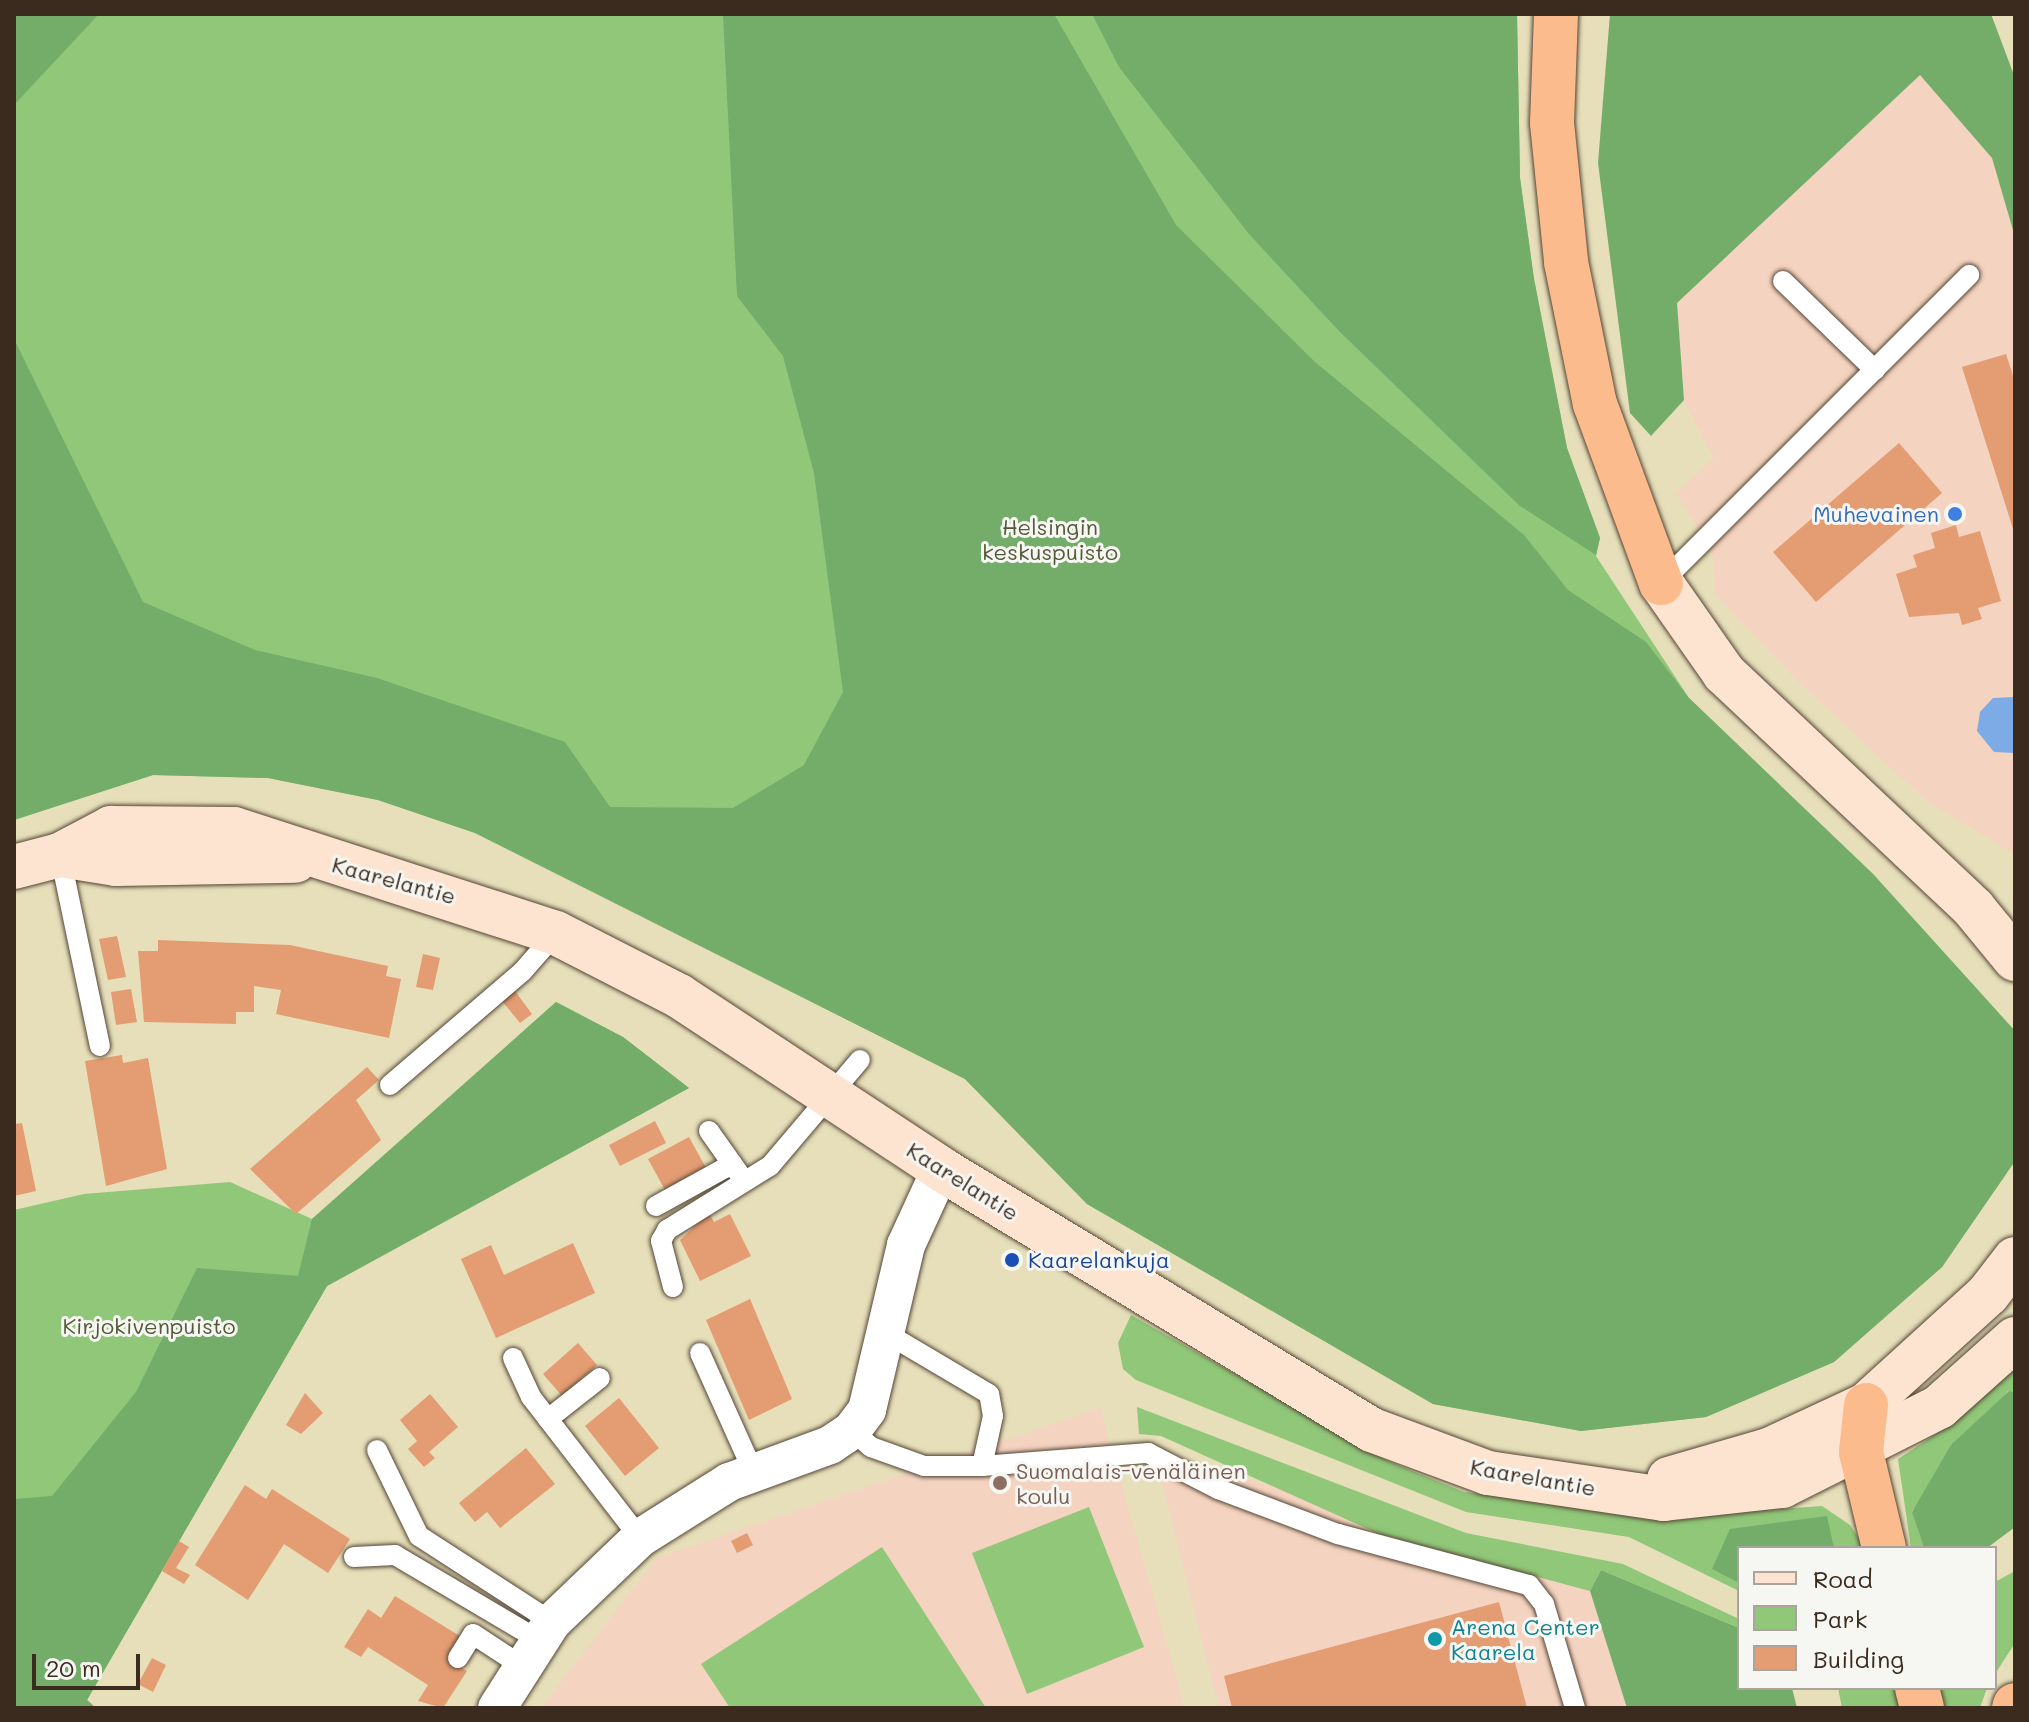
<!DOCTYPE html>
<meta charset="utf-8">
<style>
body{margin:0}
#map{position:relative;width:2029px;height:1722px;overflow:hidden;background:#e6dfba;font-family:Mali,sans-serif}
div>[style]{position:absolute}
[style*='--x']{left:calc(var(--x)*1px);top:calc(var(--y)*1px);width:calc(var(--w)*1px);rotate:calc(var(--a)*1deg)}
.built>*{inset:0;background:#f4d3c0}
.green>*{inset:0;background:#90c779}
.forest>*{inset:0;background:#74ac69}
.water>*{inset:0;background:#7cabe6}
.building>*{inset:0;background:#e49c72}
.roads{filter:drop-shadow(0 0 2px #554535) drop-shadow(0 0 2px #554535)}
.service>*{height:20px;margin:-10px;padding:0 10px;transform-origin:10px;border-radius:10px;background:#fff}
.minor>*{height:38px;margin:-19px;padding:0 19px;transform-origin:19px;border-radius:19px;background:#fff}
.secondary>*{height:44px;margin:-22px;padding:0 22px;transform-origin:22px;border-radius:22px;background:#fde4d1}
.trunk>*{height:44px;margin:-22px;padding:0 22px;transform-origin:22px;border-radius:22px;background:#fbbb8c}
.dots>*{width:22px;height:22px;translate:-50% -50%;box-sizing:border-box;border:4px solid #f6f6f2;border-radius:50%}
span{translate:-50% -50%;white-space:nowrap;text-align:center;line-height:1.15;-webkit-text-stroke:6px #f6f6f2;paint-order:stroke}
.shop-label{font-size:22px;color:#366cbe}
.right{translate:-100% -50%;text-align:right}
.park-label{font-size:22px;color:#545939}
.street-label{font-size:22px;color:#3b2a1e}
.transit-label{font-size:22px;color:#164399}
.left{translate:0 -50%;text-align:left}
.education-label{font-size:22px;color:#785e54}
.culture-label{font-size:22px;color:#0d838f}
.frame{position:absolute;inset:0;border:16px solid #3b2a1e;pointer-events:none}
.legend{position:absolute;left:1737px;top:1546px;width:260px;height:144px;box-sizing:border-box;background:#f6f6f2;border:2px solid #aba49d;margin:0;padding:10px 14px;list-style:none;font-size:24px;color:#3b2a1e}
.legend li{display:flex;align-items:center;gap:16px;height:40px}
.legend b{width:40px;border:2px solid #aba49d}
.scale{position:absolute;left:32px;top:1654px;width:108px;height:36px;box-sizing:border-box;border:4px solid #3b2a1e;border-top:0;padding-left:10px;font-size:24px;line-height:28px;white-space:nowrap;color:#3b2a1e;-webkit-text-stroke:6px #f6f6f2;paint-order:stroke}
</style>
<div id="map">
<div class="built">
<i style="clip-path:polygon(1920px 75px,1992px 158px,2015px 237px,2015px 854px,1928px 802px,1797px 681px,1716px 595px,1712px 552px,1676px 493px,1714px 458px,1684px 400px,1677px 303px)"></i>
<i style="clip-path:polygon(1100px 1408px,1185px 1708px,541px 1708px,657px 1558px)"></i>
<i style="clip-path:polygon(1154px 1450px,1374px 1518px,1601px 1570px,1590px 1591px,1627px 1708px,1219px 1708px)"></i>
</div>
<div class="green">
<i style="clip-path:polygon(14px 14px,1517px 14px,1520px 178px,1534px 279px,1567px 448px,1600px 538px,1596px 556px,1689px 698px,1873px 874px,2015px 1031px,2015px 1161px,1942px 1267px,1834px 1362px,1706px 1417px,1581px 1431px,1433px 1404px,1087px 1204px,965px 1079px,475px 833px,378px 800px,268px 778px,153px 775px,14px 820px)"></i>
<i style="clip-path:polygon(556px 1002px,623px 1037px,689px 1088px,327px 1286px,87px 1700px,96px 1708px,14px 1708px,14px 1210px,84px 1194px,230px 1182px,312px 1219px)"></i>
<i style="clip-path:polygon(1131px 1315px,1390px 1462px,1464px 1492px,1654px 1518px,1822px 1506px,1850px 1525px,1865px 1548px,1739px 1548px,1739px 1591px,1629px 1537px,1466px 1512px,1136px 1380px,1123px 1369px,1118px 1343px)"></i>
<i style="clip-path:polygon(2015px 1364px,2015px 1392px,2008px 1391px,1912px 1511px,1924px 1548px,1911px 1548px,1898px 1459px,1954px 1422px)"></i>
<i style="clip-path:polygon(1137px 1407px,1466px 1533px,1623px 1564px,1739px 1619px,1739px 1628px,1601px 1570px,1590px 1591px,1379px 1534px,1161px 1436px,1139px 1434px)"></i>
<i style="clip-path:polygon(1089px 1507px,1144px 1647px,1027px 1694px,972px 1553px)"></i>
<i style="clip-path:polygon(882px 1547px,986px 1708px,730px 1708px,701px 1664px)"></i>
<i style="clip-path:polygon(2015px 1571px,2015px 1643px,1995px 1674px,1995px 1582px)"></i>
<i style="clip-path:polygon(1838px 1688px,1900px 1688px,1904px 1708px,1842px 1708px)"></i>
<i style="clip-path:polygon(1940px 1688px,1987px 1688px,1980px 1708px,1944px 1708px)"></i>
</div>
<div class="forest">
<i style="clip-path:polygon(14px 14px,99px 14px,14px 105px)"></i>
<i style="clip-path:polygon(723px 14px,1054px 14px,1176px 225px,1315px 362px,1524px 535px,1568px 590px,1646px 642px,1689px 698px,1873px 874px,2015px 1031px,2015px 1161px,1942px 1267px,1834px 1362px,1706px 1417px,1581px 1431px,1433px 1404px,1087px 1204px,965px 1079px,475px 833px,378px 800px,268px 778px,153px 775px,14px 820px,14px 339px,143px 602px,255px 650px,377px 678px,565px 742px,610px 807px,733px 808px,804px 765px,843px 692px,814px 473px,783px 356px,737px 296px)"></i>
<i style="clip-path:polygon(1092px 14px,1517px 14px,1520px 178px,1534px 279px,1567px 448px,1600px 538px,1596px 555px,1520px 506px,1339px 331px,1249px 234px,1119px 67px)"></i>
<i style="clip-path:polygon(1610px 14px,1991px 14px,2015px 78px,2015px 237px,1992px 158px,1920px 75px,1677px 303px,1684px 400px,1651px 436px,1630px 413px,1598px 163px)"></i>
<i style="clip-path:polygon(556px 1002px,623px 1037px,689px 1088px,327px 1286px,87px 1700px,96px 1708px,14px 1708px,14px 1499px,52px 1496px,136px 1392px,197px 1268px,298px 1276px,312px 1219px)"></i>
<i style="clip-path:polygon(2009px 1391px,2015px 1392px,2015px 1527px,1987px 1548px,1924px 1548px,1912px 1512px,1951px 1445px)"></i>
<i style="clip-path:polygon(1827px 1516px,1834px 1548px,1739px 1548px,1739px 1583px,1712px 1569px,1730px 1529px)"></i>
<i style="clip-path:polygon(1601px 1570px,1739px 1628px,1739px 1688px,1792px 1688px,1797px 1708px,1627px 1708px,1590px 1591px)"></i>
</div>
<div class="water">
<i style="clip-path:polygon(2015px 697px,2015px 753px,1994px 752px,1977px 731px,1980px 712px,1993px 698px)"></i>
</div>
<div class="building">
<i style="clip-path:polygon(2006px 354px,2015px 382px,2014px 532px,1962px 367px)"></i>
<i style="clip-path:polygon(1899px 443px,1942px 493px,1816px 602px,1773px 552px)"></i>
<i style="clip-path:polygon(1956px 525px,1959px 537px,1980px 531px,2001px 601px,1978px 608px,1982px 619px,1962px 625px,1959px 613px,1909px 617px,1896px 574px,1917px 567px,1913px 555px,1935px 548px,1931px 533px)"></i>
<i style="clip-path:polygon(117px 936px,126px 977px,108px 980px,99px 939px)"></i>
<i style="clip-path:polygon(158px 940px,290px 945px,388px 966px,386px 976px,401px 979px,389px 1038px,276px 1014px,281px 990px,254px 986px,254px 1012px,236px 1012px,236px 1024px,144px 1022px,138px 951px,158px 951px)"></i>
<i style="clip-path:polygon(423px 954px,440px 958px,433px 990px,416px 987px)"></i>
<i style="clip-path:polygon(131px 989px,137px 1022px,116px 1025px,111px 992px)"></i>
<i style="clip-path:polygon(515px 991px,532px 1014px,520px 1023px,502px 1001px)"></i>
<i style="clip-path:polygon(122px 1055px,123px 1063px,148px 1058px,167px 1169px,106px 1186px,85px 1061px)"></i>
<i style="clip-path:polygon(367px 1067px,379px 1080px,356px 1100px,381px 1140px,296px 1214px,250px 1169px)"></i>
<i style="clip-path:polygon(655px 1121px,666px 1143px,620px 1166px,609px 1145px)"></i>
<i style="clip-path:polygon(22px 1123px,36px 1191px,14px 1196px,14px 1124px)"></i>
<i style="clip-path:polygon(689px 1137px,706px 1168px,665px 1190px,648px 1159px)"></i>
<i style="clip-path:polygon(709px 1213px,714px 1222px,730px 1214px,751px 1256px,700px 1281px,680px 1240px)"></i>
<i style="clip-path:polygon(573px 1243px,595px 1293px,496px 1338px,461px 1259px,491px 1245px,504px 1275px)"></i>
<i style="clip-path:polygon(750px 1299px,792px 1399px,749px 1420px,706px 1320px)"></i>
<i style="clip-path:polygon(578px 1343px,597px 1365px,562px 1396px,543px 1374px)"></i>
<i style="clip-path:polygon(305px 1393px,323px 1413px,301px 1434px,286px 1425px)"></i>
<i style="clip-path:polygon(430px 1394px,458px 1427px,429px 1452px,435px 1458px,424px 1467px,408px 1449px,417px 1441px,400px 1420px)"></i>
<i style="clip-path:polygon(619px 1398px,659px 1448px,625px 1476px,585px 1426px)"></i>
<i style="clip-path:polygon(526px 1448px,555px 1484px,500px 1528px,487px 1512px,475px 1522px,459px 1503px)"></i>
<i style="clip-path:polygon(245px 1485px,266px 1499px,272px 1489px,350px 1539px,328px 1573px,284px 1544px,248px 1600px,195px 1565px)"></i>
<i style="clip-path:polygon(747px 1533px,753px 1545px,737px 1553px,731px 1541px)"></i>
<i style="clip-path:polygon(179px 1541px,189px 1547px,176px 1568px,190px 1575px,184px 1584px,162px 1571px)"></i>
<i style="clip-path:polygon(395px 1596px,463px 1638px,449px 1661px,467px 1671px,443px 1708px,418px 1701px,428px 1685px,368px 1647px,361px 1657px,344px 1647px,368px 1609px,381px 1618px)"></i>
<i style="clip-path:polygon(1499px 1602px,1527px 1708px,1232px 1708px,1224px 1676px)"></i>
<i style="clip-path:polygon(152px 1658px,166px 1665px,153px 1692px,138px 1684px)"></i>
</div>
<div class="roads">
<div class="service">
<i style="--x:1783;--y:281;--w:128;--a:44.1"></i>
<i style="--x:1661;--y:583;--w:436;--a:-45"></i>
<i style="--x:60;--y:855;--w:195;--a:78.2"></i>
<i style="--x:390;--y:1085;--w:174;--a:-40.6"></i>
<i style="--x:522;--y:972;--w:52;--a:-48.9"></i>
<i style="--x:709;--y:1131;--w:54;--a:54.8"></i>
<i style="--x:656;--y:1206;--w:87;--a:-28.9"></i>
<i style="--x:673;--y:1287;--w:48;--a:-104.6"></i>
<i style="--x:661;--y:1241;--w:13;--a:-61"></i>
<i style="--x:667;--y:1230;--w:121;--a:-31.9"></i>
<i style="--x:770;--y:1166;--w:139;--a:-49.7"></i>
<i style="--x:700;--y:1353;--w:132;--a:65.8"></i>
<i style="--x:513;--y:1358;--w:43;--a:65.2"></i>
<i style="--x:531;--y:1397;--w:178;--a:52.3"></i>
<i style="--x:548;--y:1419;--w:66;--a:-38.3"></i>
<i style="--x:852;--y:1430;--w:25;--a:42"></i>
<i style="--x:871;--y:1447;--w:56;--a:19.7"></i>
<i style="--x:924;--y:1466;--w:58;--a:0"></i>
<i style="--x:982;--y:1466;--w:51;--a:-77.6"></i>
<i style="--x:993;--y:1416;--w:22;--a:-100"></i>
<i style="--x:989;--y:1394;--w:122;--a:-149.4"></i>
<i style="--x:377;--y:1450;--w:96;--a:64"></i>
<i style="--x:419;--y:1536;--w:158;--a:32.9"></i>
<i style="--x:982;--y:1466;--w:167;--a:-4.5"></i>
<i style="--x:1148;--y:1453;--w:79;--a:27.2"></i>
<i style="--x:1218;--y:1489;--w:128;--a:20.6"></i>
<i style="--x:1338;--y:1534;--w:198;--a:15"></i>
<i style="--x:1529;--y:1585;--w:24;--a:52"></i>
<i style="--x:1544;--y:1604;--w:109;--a:73.4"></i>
<i style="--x:354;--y:1557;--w:41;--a:-2.8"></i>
<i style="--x:395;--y:1555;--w:165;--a:30.6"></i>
<i style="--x:458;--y:1658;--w:28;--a:-58"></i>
<i style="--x:473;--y:1634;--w:55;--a:33.1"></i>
</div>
<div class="minor">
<i style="--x:497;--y:1708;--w:102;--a:-57.4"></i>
<i style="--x:552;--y:1622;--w:122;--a:-43.7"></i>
<i style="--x:640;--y:1538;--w:105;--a:-32.2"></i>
<i style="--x:729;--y:1482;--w:108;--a:-20.1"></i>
<i style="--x:830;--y:1445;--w:27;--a:-34"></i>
<i style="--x:852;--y:1430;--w:25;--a:-53"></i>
<i style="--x:867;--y:1410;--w:170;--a:-76.7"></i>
<i style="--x:906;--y:1245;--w:84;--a:-65.3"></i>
</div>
<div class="secondary">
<i style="--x:1661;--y:583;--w:110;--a:55"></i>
<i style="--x:1724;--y:673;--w:344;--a:43.3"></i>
<i style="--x:1974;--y:909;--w:65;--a:50.6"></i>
<i style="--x:60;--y:855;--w:57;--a:9.1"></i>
<i style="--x:116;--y:864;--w:179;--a:-1"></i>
<i style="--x:14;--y:867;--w:48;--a:-14.6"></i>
<i style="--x:60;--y:855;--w:58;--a:-27.9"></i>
<i style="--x:111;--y:828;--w:123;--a:0.5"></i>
<i style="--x:234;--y:829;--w:338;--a:17.9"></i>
<i style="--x:556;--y:933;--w:138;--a:27.1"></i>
<i style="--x:679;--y:996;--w:314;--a:33.4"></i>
<i style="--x:941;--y:1169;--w:504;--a:31.2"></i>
<i style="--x:1372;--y:1430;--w:124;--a:20.3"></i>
<i style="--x:1488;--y:1473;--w:178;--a:8.4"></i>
<i style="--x:1664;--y:1499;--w:119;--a:-6.3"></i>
<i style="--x:1782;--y:1486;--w:176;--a:-26.7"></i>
<i style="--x:1939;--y:1407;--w:102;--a:-41.8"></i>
<i style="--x:1669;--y:1479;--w:104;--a:-16.2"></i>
<i style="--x:1769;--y:1450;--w:107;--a:-24.9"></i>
<i style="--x:1866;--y:1405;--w:165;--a:-42.3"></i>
<i style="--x:1988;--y:1294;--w:44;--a:-52.4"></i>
</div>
<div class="trunk">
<i style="--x:1556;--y:14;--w:109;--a:92.1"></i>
<i style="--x:1552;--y:123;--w:140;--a:84.2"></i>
<i style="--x:1566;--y:262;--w:145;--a:78.5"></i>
<i style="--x:1595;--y:404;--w:191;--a:69.8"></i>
<i style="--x:1866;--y:1405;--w:47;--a:96.1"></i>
<i style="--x:1861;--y:1452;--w:99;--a:76.5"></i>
<i style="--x:1917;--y:1688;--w:21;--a:76"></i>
<i style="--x:2014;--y:1708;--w:3;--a:-72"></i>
</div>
</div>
<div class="dots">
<i style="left:1955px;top:514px;background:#3f7fe0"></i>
<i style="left:1012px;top:1260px;background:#1a4fb4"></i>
<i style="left:1000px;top:1483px;background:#8d6e63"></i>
<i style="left:1435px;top:1639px;background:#0f9aa8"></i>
</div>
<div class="shop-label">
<span class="right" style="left:1939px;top:514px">Muhevainen</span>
</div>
<div class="park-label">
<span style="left:1050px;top:539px">Helsingin<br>keskuspuisto</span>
<span style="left:149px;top:1326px">Kirjokivenpuisto</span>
</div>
<div class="street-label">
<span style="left:394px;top:880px;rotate:15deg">Kaarelantie</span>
<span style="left:963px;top:1181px;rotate:32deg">Kaarelantie</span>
<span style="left:1533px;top:1477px;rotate:10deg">Kaarelantie</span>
</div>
<div class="transit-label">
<span class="left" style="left:1028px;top:1260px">Kaarelankuja</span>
</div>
<div class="education-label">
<span class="left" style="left:1016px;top:1483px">Suomalais-venäläinen<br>koulu</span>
</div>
<div class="culture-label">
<span class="left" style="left:1451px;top:1639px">Arena Center<br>Kaarela</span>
</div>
<div class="frame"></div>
<ul class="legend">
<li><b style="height:10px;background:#fde4d1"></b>Road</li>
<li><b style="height:22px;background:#90c779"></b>Park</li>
<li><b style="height:22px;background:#e49c72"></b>Building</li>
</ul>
<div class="scale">20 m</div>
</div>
